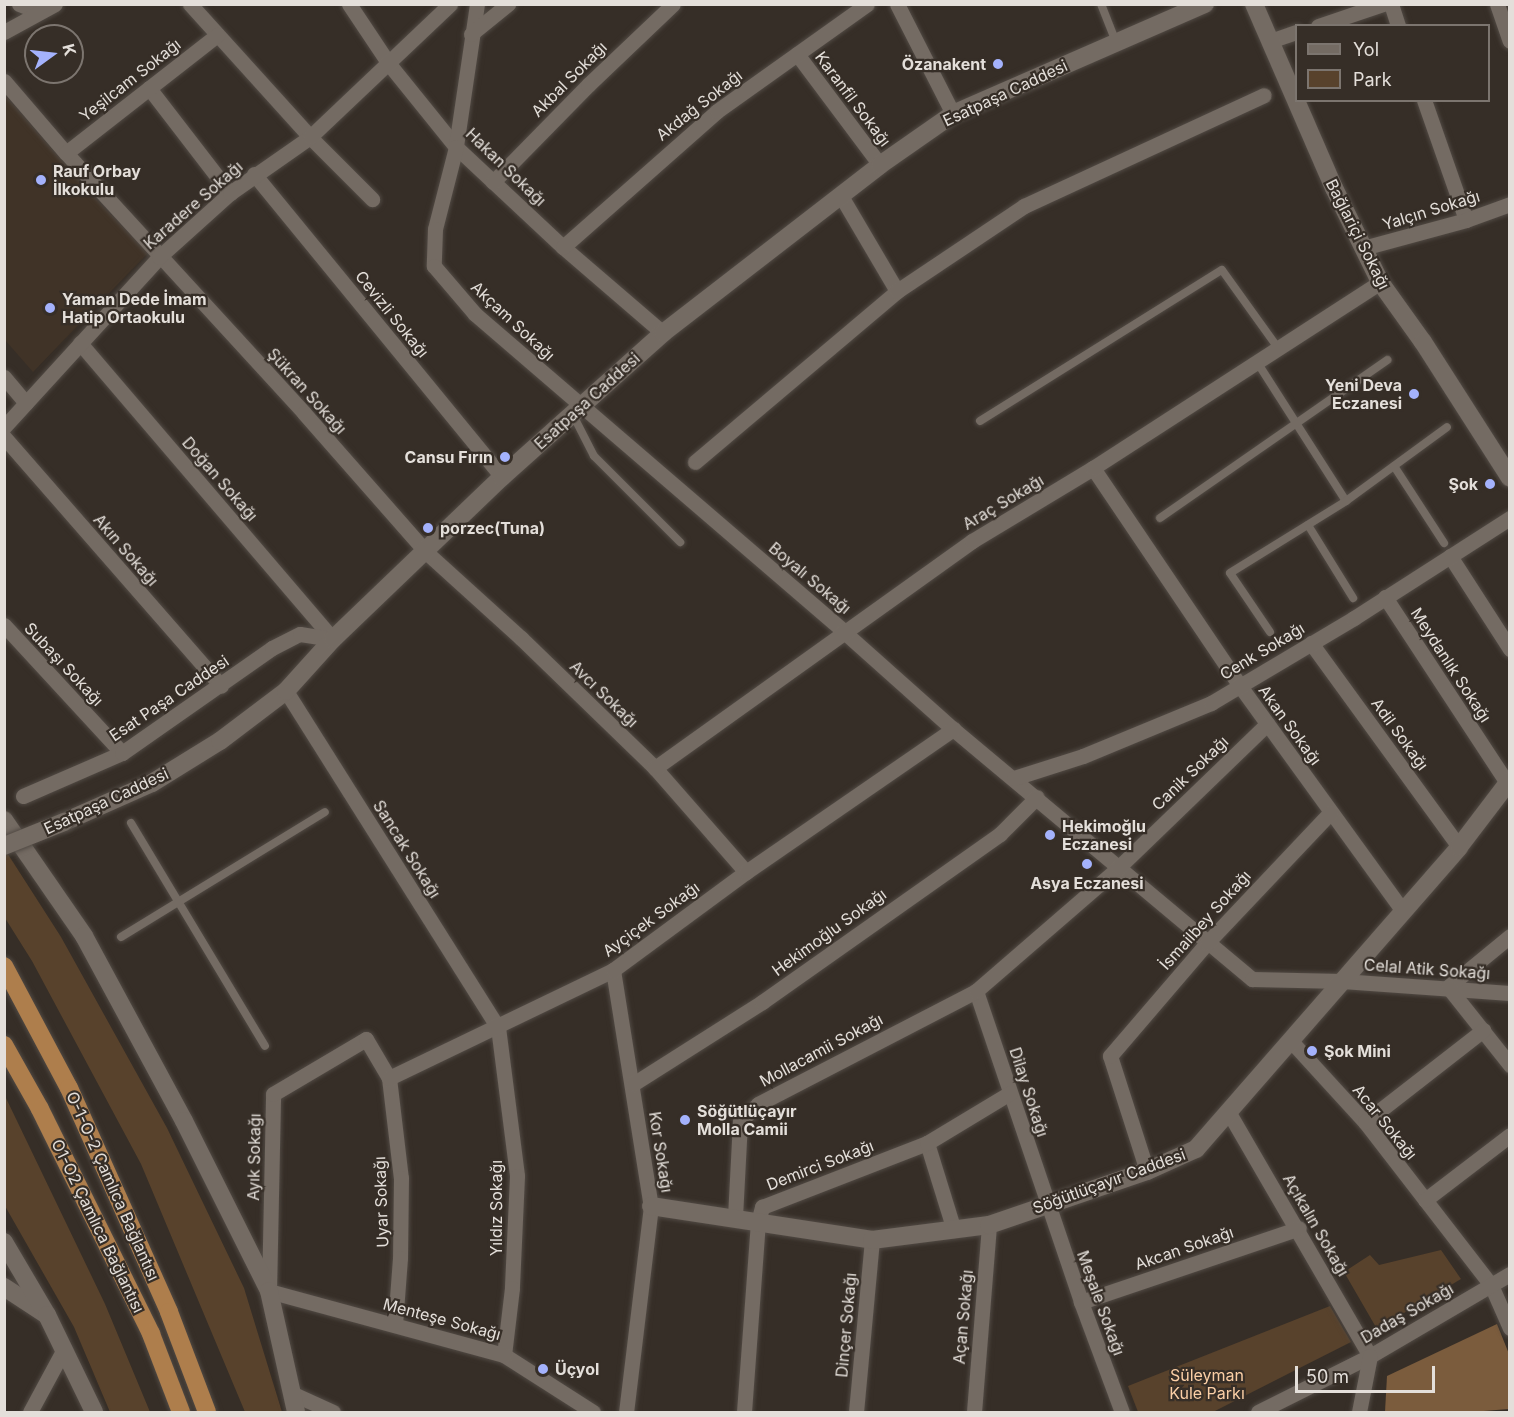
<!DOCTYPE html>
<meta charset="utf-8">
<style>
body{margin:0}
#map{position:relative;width:1514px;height:1417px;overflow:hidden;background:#362e27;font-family:Inter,sans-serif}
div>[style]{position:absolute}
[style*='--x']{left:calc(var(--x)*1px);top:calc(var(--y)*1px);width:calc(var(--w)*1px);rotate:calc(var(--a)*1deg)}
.built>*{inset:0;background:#403327}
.green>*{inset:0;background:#58422c}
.forest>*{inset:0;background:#7b5c3d}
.roads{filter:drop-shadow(0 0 2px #514a44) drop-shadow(0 0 2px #514a44)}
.service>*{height:8px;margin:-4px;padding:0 4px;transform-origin:4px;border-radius:4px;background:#746b63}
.minor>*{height:15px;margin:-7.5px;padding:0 7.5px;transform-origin:7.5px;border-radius:7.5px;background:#746b63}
.tertiary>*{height:18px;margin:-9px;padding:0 9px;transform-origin:9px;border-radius:9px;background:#746b63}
.secondary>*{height:18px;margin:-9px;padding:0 9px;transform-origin:9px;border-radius:9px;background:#746b63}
.trunk>*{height:18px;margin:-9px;padding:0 9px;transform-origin:9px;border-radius:9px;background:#ae7e4c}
.bridges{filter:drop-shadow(0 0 2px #514a44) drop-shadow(0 0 2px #514a44)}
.tertiary-bridge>*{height:18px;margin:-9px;padding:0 9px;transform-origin:9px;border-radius:9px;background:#746b63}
.dots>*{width:16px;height:16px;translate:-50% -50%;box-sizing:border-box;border:3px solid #362e27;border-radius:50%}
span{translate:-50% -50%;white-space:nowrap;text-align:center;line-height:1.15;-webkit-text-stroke:4.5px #362e27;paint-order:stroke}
.poi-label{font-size:16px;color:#e4dfda;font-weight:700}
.right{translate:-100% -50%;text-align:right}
.left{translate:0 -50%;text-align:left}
.street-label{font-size:16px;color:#e4dfda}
.park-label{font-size:16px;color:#fbcfa6}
.frame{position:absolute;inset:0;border:6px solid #e4dfda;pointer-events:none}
.legend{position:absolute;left:1295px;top:24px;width:195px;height:78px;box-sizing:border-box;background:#362e27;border:2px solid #7c756f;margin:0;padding:8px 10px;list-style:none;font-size:18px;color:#e4dfda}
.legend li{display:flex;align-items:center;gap:12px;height:30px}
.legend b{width:30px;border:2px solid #7c756f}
.north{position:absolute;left:24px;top:24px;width:60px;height:60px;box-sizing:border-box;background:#362e27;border:2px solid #7c756f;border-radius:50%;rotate:75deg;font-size:16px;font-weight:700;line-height:24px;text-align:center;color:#e4dfda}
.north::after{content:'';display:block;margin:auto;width:21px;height:27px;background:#a4b2fc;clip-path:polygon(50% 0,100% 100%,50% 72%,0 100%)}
.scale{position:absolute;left:1295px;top:1366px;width:140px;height:27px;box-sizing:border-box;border:3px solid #e4dfda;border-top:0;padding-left:8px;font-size:18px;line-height:21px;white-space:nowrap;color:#e4dfda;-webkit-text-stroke:4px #362e27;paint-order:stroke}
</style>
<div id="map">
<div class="built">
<i style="clip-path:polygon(4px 94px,90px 193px,148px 253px,33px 372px,5px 340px)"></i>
</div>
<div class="green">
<i style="clip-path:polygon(4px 848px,61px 937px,167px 1128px,244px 1288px,282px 1412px,245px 1412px,141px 1164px,32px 961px,5px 918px)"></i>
<i style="clip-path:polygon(5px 1096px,105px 1304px,150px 1412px,110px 1412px,74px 1327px,5px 1206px)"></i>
<i style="clip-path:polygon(1441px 1250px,1461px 1279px,1377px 1329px,1344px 1272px,1370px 1255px,1379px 1265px)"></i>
<i style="clip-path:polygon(1330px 1306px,1351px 1342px,1213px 1412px,1138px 1412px,1128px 1386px)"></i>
</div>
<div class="forest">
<i style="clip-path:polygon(1497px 1324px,1509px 1354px,1509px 1409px,1471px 1412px,1385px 1412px,1387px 1376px)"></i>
</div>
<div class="roads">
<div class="service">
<i style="--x:1101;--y:4;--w:41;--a:68.5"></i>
<i style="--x:1257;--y:362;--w:165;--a:57.4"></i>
<i style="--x:1346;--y:501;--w:125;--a:-36.2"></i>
<i style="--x:573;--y:415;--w:46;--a:62.9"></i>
<i style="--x:594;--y:456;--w:122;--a:45"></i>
<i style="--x:980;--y:421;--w:285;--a:-32"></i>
<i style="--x:1222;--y:270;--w:96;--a:54.3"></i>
<i style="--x:1394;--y:466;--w:92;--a:57"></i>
<i style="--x:1160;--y:518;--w:277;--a:-34.8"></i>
<i style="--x:1308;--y:525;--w:86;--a:58.3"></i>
<i style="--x:1270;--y:632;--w:71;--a:-124.1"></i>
<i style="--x:1230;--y:573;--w:137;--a:-31.8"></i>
<i style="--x:131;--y:823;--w:260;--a:59"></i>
<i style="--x:121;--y:937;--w:239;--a:-31.5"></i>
</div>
<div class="minor">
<i style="--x:19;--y:4;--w:22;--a:21"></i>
<i style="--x:190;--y:4;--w:179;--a:47.9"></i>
<i style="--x:310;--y:137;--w:88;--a:45"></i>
<i style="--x:349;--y:4;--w:72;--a:56.3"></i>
<i style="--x:389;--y:64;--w:107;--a:51.1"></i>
<i style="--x:456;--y:147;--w:146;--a:43.1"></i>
<i style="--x:563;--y:247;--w:132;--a:40.7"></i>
<i style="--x:477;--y:4;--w:145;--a:98.4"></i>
<i style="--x:456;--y:147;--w:85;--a:104.4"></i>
<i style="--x:435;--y:229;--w:37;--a:92"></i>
<i style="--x:434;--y:266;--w:63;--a:49.5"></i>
<i style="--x:475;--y:314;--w:486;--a:40.7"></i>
<i style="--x:843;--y:631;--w:147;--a:41.7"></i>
<i style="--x:953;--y:729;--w:390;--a:39.9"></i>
<i style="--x:1252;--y:979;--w:90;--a:1.3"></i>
<i style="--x:1342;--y:981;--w:168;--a:4.1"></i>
<i style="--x:897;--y:4;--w:123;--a:63"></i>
<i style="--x:1391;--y:4;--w:23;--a:72"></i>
<i style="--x:1497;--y:4;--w:39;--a:71"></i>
<i style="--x:1318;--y:26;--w:69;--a:-18.7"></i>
<i style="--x:4;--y:32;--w:58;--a:-28.8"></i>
<i style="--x:471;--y:34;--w:48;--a:-39"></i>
<i style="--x:1270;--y:41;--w:28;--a:-19"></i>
<i style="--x:797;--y:54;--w:139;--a:53.2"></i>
<i style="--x:4;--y:81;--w:95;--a:49.3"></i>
<i style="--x:66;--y:153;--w:352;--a:47.5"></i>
<i style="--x:304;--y:413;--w:185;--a:48.7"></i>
<i style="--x:426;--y:552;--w:128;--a:42.2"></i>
<i style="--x:521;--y:638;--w:187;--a:44.1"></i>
<i style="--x:655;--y:768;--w:138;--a:48.8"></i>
<i style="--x:149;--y:88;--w:133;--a:52.4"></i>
<i style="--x:1424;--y:100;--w:127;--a:70.7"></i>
<i style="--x:66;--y:153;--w:192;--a:-38"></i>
<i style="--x:254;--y:174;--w:392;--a:50.7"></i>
<i style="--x:493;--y:182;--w:136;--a:-45.6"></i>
<i style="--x:588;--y:85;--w:117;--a:-43.6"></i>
<i style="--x:841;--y:196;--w:110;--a:59.5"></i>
<i style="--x:563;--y:247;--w:205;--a:-41.4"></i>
<i style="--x:717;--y:111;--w:184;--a:-35.5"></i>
<i style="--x:1363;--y:248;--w:107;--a:-15.2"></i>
<i style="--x:1466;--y:220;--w:47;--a:-20"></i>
<i style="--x:80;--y:343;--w:389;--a:49.5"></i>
<i style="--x:4;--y:377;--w:34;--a:50"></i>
<i style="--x:4;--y:427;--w:230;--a:-47.6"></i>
<i style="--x:159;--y:257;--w:96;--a:-42"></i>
<i style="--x:230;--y:193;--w:98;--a:-35"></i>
<i style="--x:310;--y:137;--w:193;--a:-43.5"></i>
<i style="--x:4;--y:437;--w:330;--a:48.9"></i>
<i style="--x:695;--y:462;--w:265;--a:-40.2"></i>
<i style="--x:897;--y:291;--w:153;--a:-33.8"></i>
<i style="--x:1024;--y:206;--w:264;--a:-24.8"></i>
<i style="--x:1093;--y:468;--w:263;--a:56"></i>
<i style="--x:1240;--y:686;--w:276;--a:54.1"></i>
<i style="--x:1450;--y:556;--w:111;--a:57.2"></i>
<i style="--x:1385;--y:597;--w:222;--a:56.7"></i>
<i style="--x:4;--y:625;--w:174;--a:47.3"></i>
<i style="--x:1311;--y:643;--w:252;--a:54"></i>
<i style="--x:286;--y:691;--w:397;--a:57.8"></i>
<i style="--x:498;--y:1027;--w:150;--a:82.7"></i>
<i style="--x:517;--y:1176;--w:112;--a:92.6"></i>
<i style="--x:512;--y:1288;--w:67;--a:96.8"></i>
<i style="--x:655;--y:768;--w:390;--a:-35.6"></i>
<i style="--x:972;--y:541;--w:141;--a:-31.1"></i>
<i style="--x:1093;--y:468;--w:342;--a:-32.9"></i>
<i style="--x:1014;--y:778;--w:72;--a:-17.7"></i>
<i style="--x:1083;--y:756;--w:139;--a:-22.5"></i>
<i style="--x:1211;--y:703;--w:166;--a:-30.7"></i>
<i style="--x:1354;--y:618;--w:185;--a:-32.7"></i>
<i style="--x:23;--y:796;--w:108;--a:-23.5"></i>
<i style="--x:122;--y:753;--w:183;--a:-35"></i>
<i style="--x:272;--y:648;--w:31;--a:-27"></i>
<i style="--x:300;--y:634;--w:33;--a:9"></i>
<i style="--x:1510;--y:936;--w:80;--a:140.6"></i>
<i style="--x:1448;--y:987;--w:100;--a:51.5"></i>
<i style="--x:613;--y:970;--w:239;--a:80.9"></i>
<i style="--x:651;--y:1206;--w:208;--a:96.9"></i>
<i style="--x:976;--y:991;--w:328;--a:71.3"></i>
<i style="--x:1081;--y:1302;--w:117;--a:69.6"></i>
<i style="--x:1291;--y:1041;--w:110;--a:47.6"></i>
<i style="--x:1365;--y:1122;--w:206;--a:52.3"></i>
<i style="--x:1491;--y:1285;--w:47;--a:66.2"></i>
<i style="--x:389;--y:1078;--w:101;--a:83.2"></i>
<i style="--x:401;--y:1178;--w:80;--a:90.7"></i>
<i style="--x:400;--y:1258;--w:67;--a:94.3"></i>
<i style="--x:633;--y:1084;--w:153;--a:-32.4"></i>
<i style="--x:762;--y:1002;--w:291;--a:-35.2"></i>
<i style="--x:1000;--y:834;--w:52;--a:-45"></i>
<i style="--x:1229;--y:1113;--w:281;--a:59.9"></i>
<i style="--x:1365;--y:1122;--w:150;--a:-37.9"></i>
<i style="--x:927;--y:1143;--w:91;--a:72.8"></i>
<i style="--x:1147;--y:1171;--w:121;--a:-107.8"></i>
<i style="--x:1110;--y:1056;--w:149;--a:-49.4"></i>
<i style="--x:1207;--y:943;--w:180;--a:-46.6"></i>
<i style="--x:1425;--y:1200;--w:107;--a:-37.4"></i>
<i style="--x:735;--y:1217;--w:96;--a:-87"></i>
<i style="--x:740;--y:1121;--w:25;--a:-43"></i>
<i style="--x:758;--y:1104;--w:246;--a:-27.4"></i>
<i style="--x:976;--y:991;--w:189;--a:-40.9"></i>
<i style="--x:1119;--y:867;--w:206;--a:-44"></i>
<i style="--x:1081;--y:1302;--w:230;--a:-18.7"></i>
<i style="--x:291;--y:1393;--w:46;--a:24.3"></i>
<i style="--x:30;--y:1412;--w:72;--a:-61.6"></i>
<i style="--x:593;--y:1412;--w:106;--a:-147.4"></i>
<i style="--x:504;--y:1355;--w:244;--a:-164.8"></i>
<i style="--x:269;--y:1291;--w:197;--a:-88.8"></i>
<i style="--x:273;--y:1094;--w:108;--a:-30.6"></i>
<i style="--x:366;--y:1039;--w:45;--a:59.5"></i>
<i style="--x:389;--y:1078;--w:249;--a:-25.7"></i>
<i style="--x:613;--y:970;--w:165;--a:-36.4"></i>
<i style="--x:746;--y:872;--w:252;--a:-34.6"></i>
<i style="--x:744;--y:1412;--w:191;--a:-85.8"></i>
<i style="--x:758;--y:1222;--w:16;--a:-75"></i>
<i style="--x:762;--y:1207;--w:177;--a:-21.2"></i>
<i style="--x:927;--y:1143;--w:97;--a:-31.1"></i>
<i style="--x:856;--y:1412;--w:173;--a:-84.7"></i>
<i style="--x:974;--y:1412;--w:188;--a:-85.4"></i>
<i style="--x:1258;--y:1412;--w:125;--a:-26.6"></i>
<i style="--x:1370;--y:1356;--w:162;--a:-30.4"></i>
<i style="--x:1359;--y:1412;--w:57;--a:-78.9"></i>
</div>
<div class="tertiary">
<i style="--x:1254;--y:4;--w:201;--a:66.5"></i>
<i style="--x:1334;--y:188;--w:105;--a:63.9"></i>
<i style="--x:1380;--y:282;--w:74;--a:54.4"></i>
<i style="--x:1423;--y:342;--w:161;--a:57.4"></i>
<i style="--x:64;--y:822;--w:96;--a:-23.9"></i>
<i style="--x:152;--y:783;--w:80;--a:-31.7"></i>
<i style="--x:220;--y:741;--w:83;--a:-37.1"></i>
<i style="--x:286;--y:691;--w:70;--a:-47.9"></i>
<i style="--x:333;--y:639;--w:234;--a:-43.8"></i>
<i style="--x:502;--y:477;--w:216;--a:-41.8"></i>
<i style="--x:663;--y:333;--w:274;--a:-37.7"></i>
<i style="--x:880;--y:165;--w:89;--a:-34.9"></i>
<i style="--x:953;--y:114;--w:275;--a:-23.6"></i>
<i style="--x:651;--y:1206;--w:224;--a:8.7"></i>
<i style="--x:872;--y:1240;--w:118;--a:-7.3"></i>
<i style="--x:989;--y:1225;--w:167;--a:-18.9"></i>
<i style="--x:1147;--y:1171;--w:54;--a:-24.2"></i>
<i style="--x:1196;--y:1149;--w:400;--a:-48.9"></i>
<i style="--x:1459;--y:847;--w:84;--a:-52.7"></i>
<i style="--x:4;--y:1287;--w:51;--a:33.1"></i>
</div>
<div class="secondary">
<i style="--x:4;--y:820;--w:141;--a:55.4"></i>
<i style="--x:84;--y:936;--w:210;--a:61.6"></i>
<i style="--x:184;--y:1121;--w:190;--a:63.4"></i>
<i style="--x:269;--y:1291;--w:124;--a:77.4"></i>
<i style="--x:4;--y:1242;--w:85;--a:59.5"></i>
<i style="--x:47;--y:1315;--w:108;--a:64.1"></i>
</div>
<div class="trunk">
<i style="--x:4;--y:966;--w:138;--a:62"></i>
<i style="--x:69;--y:1088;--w:245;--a:65.9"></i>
<i style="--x:169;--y:1312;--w:107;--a:69.2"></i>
<i style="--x:4;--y:1045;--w:73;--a:60.6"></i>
<i style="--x:40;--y:1109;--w:251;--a:63.7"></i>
<i style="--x:151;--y:1334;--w:84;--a:69"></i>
</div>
</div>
<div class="bridges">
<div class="tertiary-bridge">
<i style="--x:4;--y:846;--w:65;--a:-21.8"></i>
</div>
</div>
<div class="dots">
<i style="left:998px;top:64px;background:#a4b2fc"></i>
<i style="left:41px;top:180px;background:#a4b2fc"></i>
<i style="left:50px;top:308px;background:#a4b2fc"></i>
<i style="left:1414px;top:394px;background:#a4b2fc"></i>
<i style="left:505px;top:457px;background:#a4b2fc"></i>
<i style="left:1490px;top:484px;background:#a4b2fc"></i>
<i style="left:428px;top:528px;background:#a4b2fc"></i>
<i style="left:1050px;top:835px;background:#a4b2fc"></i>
<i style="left:1087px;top:864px;background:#a4b2fc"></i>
<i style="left:1312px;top:1051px;background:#a4b2fc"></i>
<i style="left:685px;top:1120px;background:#a4b2fc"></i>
<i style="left:543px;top:1369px;background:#a4b2fc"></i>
</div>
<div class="poi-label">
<span class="right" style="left:986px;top:64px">Özanakent</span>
<span class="left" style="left:53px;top:180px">Rauf Orbay<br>İlkokulu</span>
<span class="left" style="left:62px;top:308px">Yaman Dede İmam<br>Hatip Ortaokulu</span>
<span class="right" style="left:1402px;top:394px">Yeni Deva<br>Eczanesi</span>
<span class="right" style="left:493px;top:457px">Cansu Fırın</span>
<span class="right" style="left:1478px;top:484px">Şok</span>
<span class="left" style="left:440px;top:528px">porzec(Tuna)</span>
<span class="left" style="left:1062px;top:835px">Hekimoğlu<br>Eczanesi</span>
<span style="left:1087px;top:883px">Asya Eczanesi</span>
<span class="left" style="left:1324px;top:1051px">Şok Mini</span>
<span class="left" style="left:697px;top:1120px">Söğütlüçayır<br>Molla Camii</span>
<span class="left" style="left:555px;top:1369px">Üçyol</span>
</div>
<div class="street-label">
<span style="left:569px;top:79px;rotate:-45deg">Akbal Sokağı</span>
<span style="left:130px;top:80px;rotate:-38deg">Yeşilcam Sokağı</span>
<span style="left:1005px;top:93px;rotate:-25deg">Esatpaşa Caddesi</span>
<span style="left:853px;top:99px;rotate:53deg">Karanfil Sokağı</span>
<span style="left:699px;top:105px;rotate:-38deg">Akdağ Sokağı</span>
<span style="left:506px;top:167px;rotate:44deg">Hakan Sokağı</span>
<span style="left:193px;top:205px;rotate:-41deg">Karadere Sokağı</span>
<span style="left:1431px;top:210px;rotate:-17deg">Yalçın Sokağı</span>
<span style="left:1358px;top:234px;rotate:63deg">Bağlariçi Sokağı</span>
<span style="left:392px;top:314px;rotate:51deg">Cevizli Sokağı</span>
<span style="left:513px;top:321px;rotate:43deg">Akçam Sokağı</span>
<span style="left:307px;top:391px;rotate:48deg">Şükran Sokağı</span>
<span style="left:587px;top:401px;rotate:-42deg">Esatpaşa Caddesi</span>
<span style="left:220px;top:479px;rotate:49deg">Doğan Sokağı</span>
<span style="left:1003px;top:502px;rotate:-31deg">Araç Sokağı</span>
<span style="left:126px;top:550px;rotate:49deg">Akın Sokağı</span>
<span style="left:810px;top:578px;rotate:40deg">Boyalı Sokağı</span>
<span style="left:1262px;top:651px;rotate:-31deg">Cenk Sokağı</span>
<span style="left:64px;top:664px;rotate:47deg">Subaşı Sokağı</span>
<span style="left:1451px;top:665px;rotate:57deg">Meydanlık Sokağı</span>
<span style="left:604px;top:694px;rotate:44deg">Avcı Sokağı</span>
<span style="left:169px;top:698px;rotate:-34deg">Esat Paşa Caddesi</span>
<span style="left:1290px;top:725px;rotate:54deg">Akan Sokağı</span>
<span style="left:1400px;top:734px;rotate:54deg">Adil Sokağı</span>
<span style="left:1190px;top:773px;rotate:-44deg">Canik Sokağı</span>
<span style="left:106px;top:801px;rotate:-25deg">Esatpaşa Caddesi</span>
<span style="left:407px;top:849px;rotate:58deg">Sancak Sokağı</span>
<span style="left:651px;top:919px;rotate:-36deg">Ayçiçek Sokağı</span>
<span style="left:1205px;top:920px;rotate:-48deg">İsmailbey Sokağı</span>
<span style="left:829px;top:932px;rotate:-36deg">Hekimoğlu Sokağı</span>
<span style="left:1427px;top:969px;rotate:4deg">Celal Atik Sokağı</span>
<span style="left:821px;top:1050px;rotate:-28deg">Mollacamii Sokağı</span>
<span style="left:1029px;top:1092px;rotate:72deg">Dilay Sokağı</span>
<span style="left:1385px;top:1122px;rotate:51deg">Acar Sokağı</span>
<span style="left:661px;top:1152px;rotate:81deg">Kor Sokağı</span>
<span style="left:254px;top:1157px;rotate:-89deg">Ayık Sokağı</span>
<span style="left:820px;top:1165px;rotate:-21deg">Demirci Sokağı</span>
<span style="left:1109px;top:1181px;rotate:-20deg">Söğütlüçayır Caddesi</span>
<span style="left:113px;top:1186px;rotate:66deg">O-1-O-2 Çamlıca Bağlantısı</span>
<span style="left:381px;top:1202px;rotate:-92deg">Uyar Sokağı</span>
<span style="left:496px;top:1208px;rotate:-90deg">Yıldız Sokağı</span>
<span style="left:1316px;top:1225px;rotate:60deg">Açıkalın Sokağı</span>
<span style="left:98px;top:1226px;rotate:64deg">O1-O2 Çamlıca Bağlantısı</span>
<span style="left:1184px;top:1248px;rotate:-19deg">Akcan Sokağı</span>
<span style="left:1101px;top:1303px;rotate:70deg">Meşale Sokağı</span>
<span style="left:1407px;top:1313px;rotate:-30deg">Dadaş Sokağı</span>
<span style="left:963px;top:1317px;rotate:-85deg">Açan Sokağı</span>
<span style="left:442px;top:1319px;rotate:15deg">Menteşe Sokağı</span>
<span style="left:846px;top:1325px;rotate:-85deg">Dinçer Sokağı</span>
</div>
<div class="park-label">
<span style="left:1207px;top:1384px">Süleyman<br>Kule Parkı</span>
</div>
<div class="frame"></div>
<ul class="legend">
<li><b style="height:8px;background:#746b63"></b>Yol</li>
<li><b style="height:16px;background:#58422c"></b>Park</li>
</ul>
<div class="north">K</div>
<div class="scale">50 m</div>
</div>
